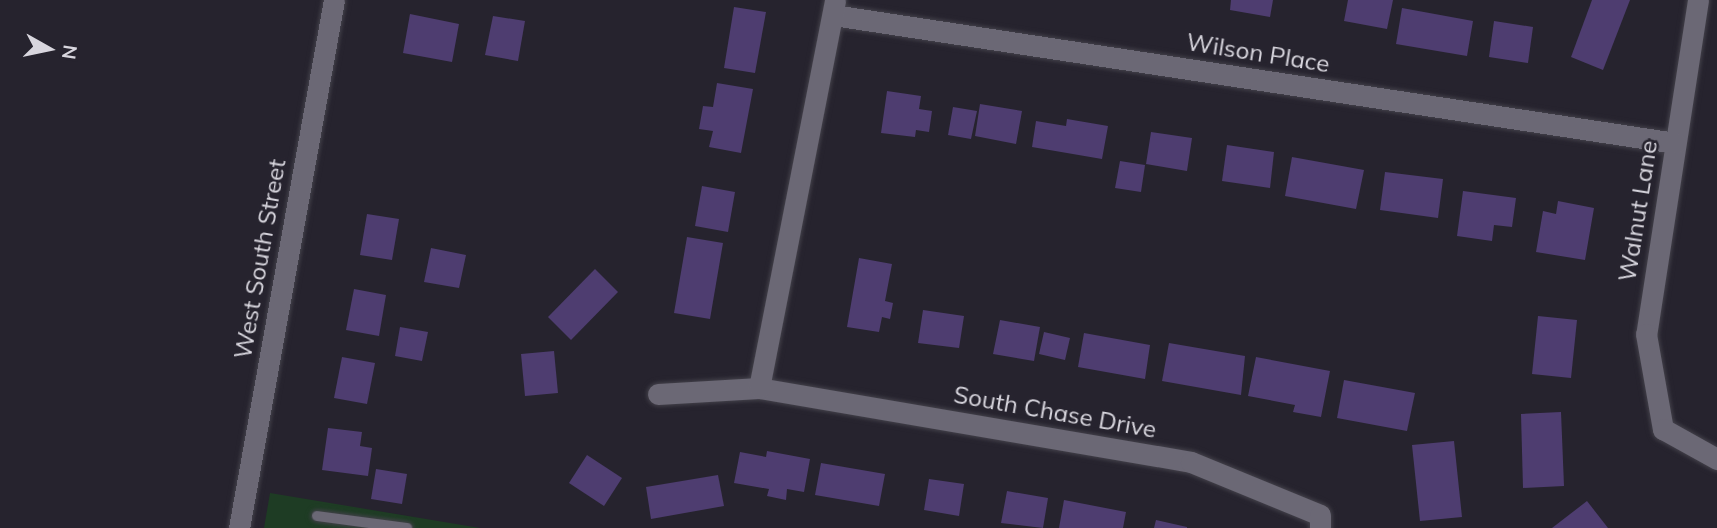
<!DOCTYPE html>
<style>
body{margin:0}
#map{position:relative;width:1717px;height:528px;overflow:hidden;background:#26232e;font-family:Mulish,sans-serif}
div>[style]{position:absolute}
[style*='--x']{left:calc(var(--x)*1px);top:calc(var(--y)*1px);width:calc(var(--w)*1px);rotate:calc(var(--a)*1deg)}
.green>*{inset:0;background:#1e3c24}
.building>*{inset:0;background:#4e3d70}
.roads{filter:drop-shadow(0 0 2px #43414a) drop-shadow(0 0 2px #43414a)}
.lane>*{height:10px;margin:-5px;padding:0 5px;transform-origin:5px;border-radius:5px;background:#6b6875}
.street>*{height:21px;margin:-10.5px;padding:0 10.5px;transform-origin:10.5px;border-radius:10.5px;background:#6b6875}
span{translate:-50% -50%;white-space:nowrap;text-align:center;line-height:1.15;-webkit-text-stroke:5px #26232e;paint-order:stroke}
.street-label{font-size:24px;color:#d8d6de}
.north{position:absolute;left:14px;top:14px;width:70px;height:70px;-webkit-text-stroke:5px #26232e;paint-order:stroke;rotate:99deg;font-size:19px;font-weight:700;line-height:28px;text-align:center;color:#d8d6de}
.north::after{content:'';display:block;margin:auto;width:24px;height:32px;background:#d8d6de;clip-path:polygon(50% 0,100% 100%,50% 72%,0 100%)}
</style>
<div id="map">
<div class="green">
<i style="clip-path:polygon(270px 493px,480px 528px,264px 528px)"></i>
</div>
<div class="building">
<i style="clip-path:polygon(1231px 0,1273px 0,1270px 17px,1230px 10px)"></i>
<i style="clip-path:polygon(1348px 0,1393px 0,1387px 29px,1344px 21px)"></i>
<i style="clip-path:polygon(1592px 0,1630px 0,1603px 70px,1571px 57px)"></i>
<i style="clip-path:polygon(734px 7px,766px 12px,755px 73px,724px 68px)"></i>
<i style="clip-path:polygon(1402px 8px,1473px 21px,1467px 56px,1396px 44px)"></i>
<i style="clip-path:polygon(410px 14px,459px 24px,452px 62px,403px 53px)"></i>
<i style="clip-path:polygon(493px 16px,525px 21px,518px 61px,485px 55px)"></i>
<i style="clip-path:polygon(1494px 21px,1533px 27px,1528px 63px,1489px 57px)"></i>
<i style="clip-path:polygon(717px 83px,753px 89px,741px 153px,709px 147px,713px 131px,699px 129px,703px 106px,713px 107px)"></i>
<i style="clip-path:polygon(887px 91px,921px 96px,919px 109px,932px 111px,929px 132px,916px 130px,915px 137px,881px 133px)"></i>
<i style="clip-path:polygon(980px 104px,1022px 111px,1016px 144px,975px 136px)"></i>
<i style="clip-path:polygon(953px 107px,977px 111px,971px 139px,948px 135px)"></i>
<i style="clip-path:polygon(1067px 119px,1108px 126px,1102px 159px,1032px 147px,1036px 121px,1066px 126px)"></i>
<i style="clip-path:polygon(1151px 132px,1192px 138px,1187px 171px,1146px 164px)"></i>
<i style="clip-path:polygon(1227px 145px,1274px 152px,1270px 188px,1222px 181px)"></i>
<i style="clip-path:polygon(1292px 157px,1364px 170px,1356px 209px,1285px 196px)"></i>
<i style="clip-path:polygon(1120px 161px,1145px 165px,1141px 192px,1115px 188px)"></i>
<i style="clip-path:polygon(1385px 172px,1443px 179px,1438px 218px,1380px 210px)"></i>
<i style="clip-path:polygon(702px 186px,735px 192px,728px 232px,695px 226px)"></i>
<i style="clip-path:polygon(1463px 191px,1516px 198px,1512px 227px,1494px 225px,1492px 241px,1457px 236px)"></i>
<i style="clip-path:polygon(1558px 201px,1594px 208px,1585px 260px,1536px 252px,1543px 211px,1556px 214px)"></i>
<i style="clip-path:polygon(367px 214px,399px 219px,392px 260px,360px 255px)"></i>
<i style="clip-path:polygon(687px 237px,723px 243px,710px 319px,674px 313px)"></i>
<i style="clip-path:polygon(431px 248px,466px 255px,459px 288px,424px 282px)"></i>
<i style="clip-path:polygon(859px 258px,892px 264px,885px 301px,893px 303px,890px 319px,882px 317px,879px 332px,847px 327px)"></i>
<i style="clip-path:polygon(595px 269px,618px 292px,571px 340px,548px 317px)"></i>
<i style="clip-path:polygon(354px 289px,386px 295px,379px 336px,346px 330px)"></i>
<i style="clip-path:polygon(923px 310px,964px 316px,959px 348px,918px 343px)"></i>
<i style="clip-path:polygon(1538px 316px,1577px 320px,1571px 378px,1532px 374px)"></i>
<i style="clip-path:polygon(1000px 320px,1040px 327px,1034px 361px,993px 354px)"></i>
<i style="clip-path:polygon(400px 327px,428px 332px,422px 361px,395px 356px)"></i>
<i style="clip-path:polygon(1044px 332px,1070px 338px,1065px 360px,1039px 354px)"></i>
<i style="clip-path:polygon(1084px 333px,1150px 345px,1145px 379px,1078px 367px)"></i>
<i style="clip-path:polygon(1169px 343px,1245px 356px,1241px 395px,1162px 381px)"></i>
<i style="clip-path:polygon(554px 351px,558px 393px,525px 396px,521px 354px)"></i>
<i style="clip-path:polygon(342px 357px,375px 363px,367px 404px,334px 398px)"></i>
<i style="clip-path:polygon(1256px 357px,1330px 371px,1321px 417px,1293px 412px,1295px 405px,1248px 396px)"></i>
<i style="clip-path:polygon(1344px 380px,1415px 393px,1407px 431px,1337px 418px)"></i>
<i style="clip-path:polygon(1561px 412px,1564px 486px,1523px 488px,1521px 414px)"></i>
<i style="clip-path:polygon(328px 428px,362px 432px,360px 446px,372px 448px,368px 476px,322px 470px)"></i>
<i style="clip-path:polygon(1454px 441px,1462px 517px,1420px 521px,1412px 445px)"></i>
<i style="clip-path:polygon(767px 451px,810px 459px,804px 492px,787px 489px,786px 500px,767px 496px,769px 489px,734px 483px,740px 452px,766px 457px)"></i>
<i style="clip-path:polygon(587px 455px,622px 478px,604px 506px,569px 483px)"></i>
<i style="clip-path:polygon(821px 463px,885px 474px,879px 506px,815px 495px)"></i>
<i style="clip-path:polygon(376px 469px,407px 474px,402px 504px,371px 499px)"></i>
<i style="clip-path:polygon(718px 475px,724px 506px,651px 519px,646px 487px)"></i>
<i style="clip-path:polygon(929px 479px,964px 484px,959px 516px,924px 510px)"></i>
<i style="clip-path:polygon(1007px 491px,1048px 498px,1043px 528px,1001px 523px)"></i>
<i style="clip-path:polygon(1064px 500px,1126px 512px,1123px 528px,1059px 528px)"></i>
<i style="clip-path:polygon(1587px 501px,1608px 528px,1552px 528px)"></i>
<i style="clip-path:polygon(1156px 520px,1187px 527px,1187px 528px,1154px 528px)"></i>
</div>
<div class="roads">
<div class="lane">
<i style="--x:317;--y:516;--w:91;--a:7.6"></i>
</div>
<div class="street">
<i style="--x:1698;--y:0;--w:338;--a:98.8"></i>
<i style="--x:1646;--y:334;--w:97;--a:79.9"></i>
<i style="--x:1663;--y:429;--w:62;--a:29.1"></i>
<i style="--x:833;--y:15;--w:852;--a:8.64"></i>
<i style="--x:759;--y:388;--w:438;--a:9.7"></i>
<i style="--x:1191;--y:462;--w:139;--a:22.3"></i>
<i style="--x:1320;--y:515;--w:13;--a:90"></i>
<i style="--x:658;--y:394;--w:101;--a:-3.4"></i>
<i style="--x:759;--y:388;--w:395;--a:-78.9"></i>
<i style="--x:239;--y:528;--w:536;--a:-79.8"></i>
</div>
</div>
<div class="street-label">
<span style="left:1258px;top:53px;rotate:9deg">Wilson Place</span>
<span style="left:1638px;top:211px;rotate:-81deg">Walnut Lane</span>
<span style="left:260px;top:259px;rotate:-80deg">West South Street</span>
<span style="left:1055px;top:412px;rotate:10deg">South Chase Drive</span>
</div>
<div class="north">N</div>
</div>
